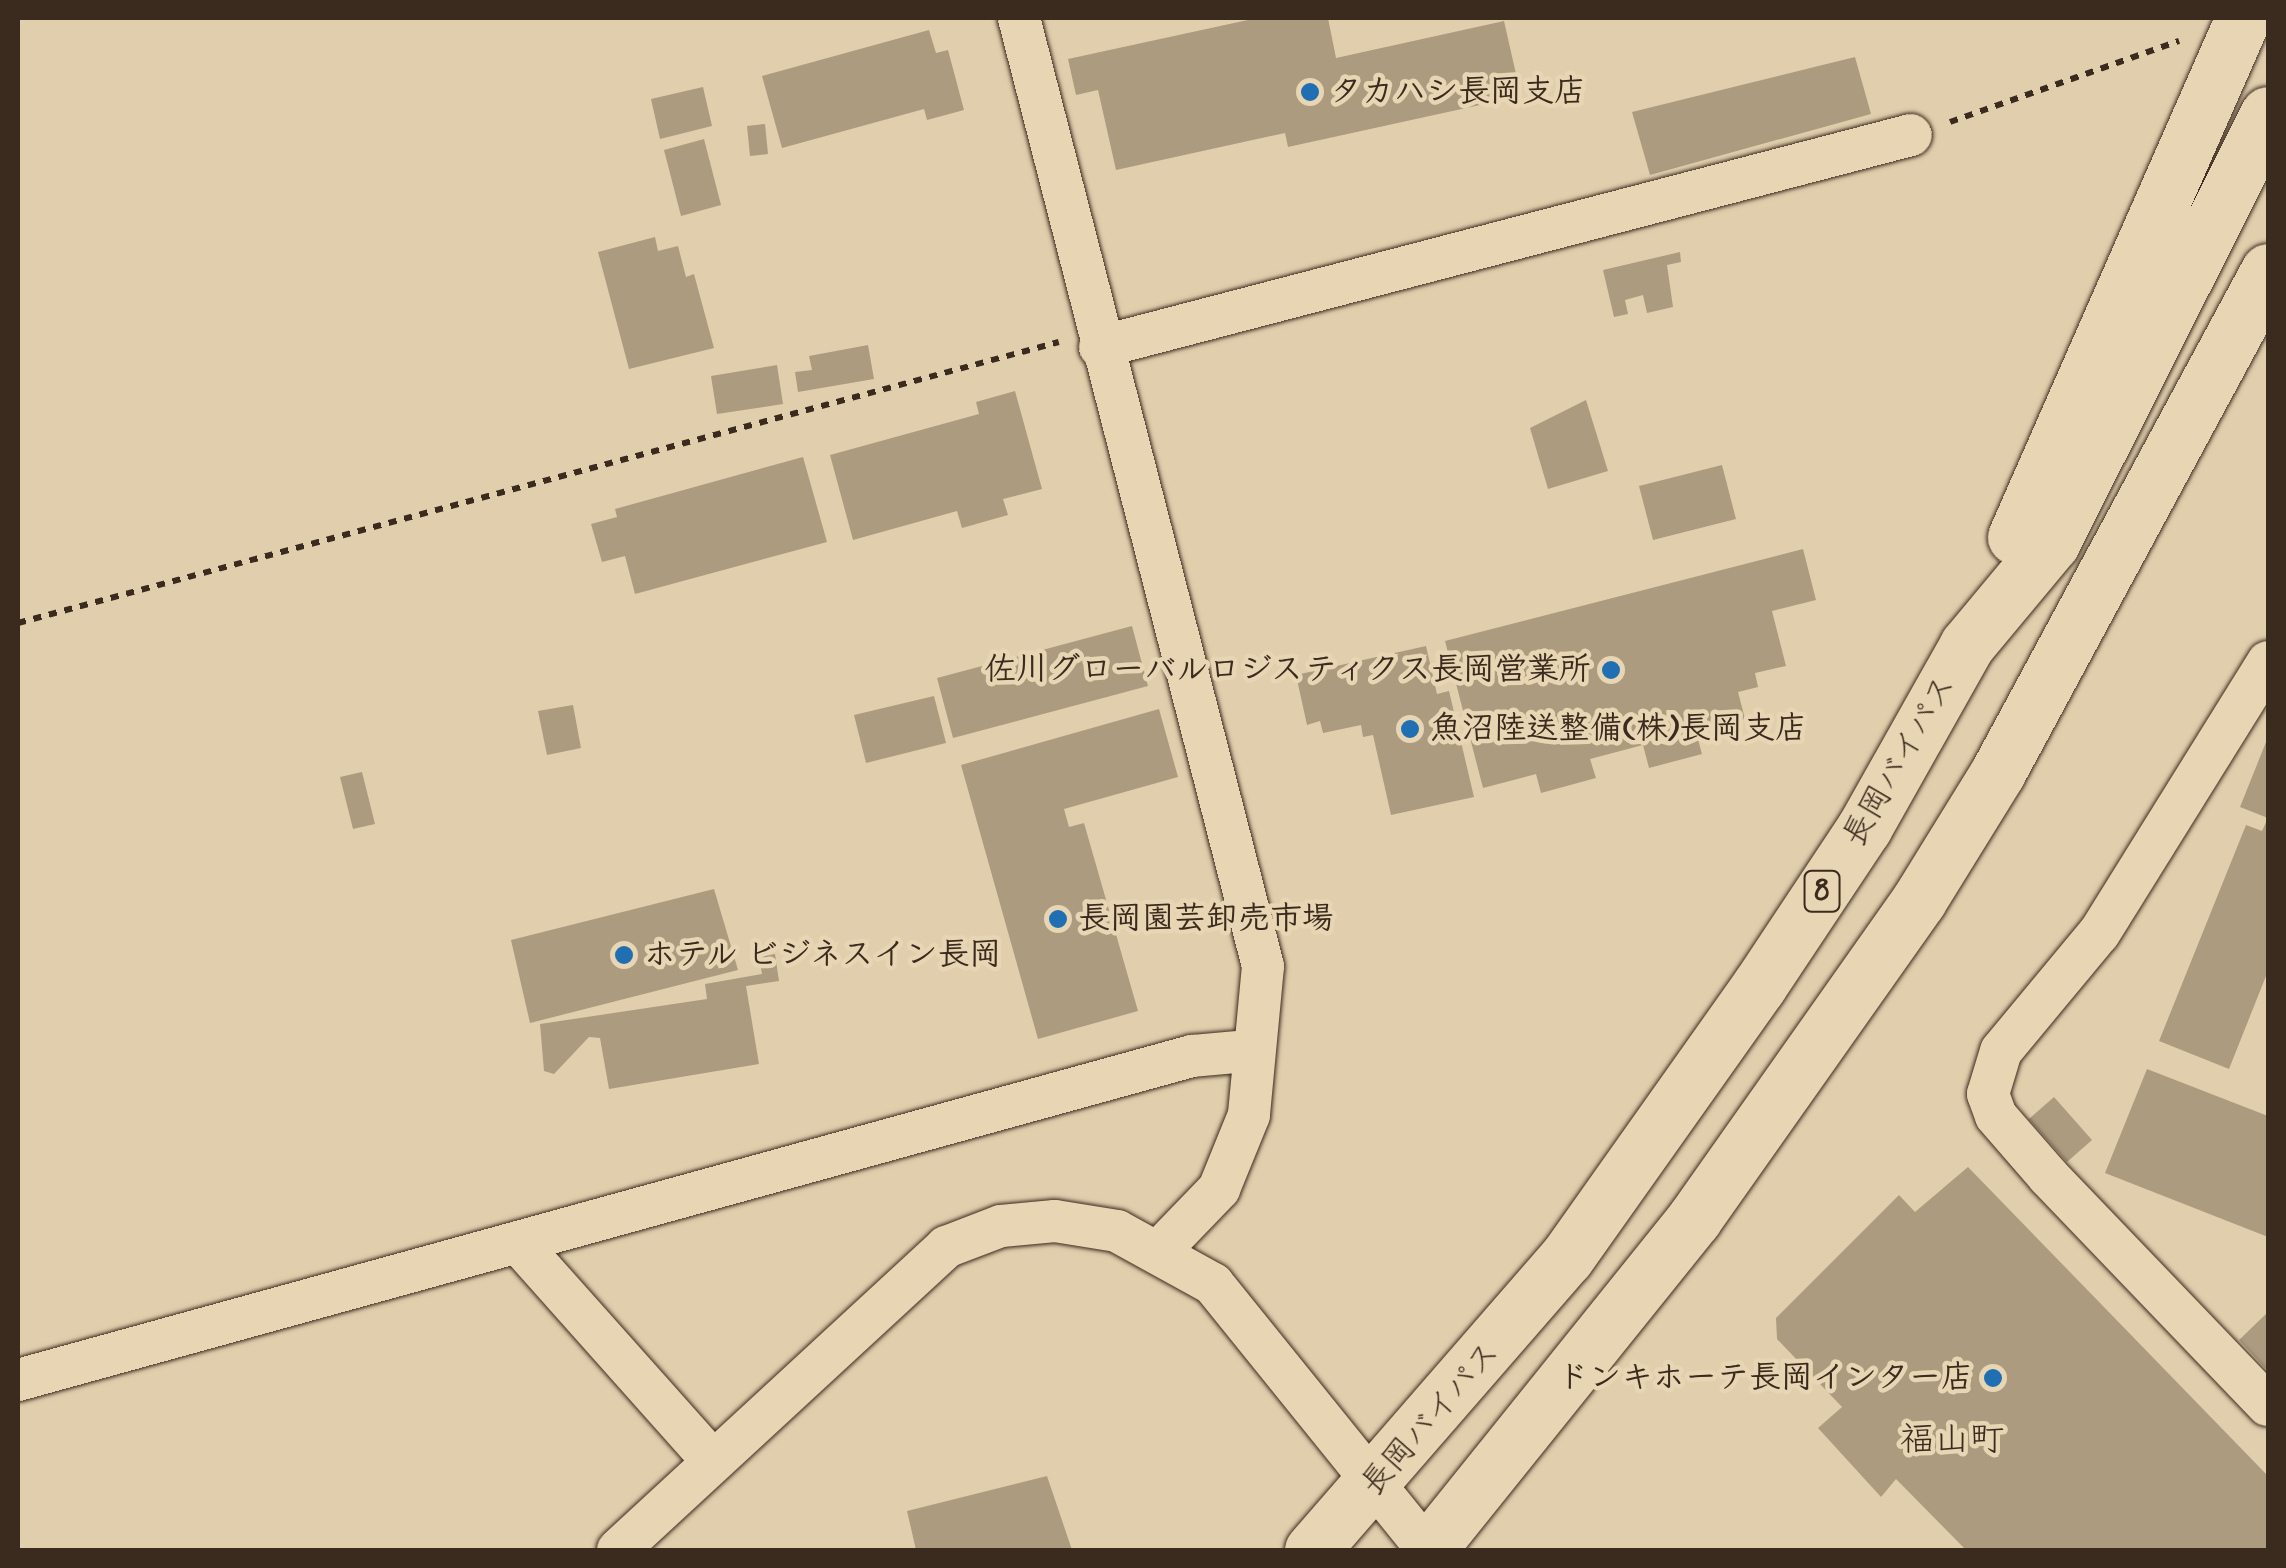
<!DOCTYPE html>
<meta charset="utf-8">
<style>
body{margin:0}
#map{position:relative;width:2286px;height:1568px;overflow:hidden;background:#e1cead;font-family:Mynerve,"Klee One",sans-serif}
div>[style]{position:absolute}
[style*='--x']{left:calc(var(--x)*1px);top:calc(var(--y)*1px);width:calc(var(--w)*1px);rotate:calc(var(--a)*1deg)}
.building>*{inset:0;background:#ad9b80}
.path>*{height:6px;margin-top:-3px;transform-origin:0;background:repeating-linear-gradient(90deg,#3b2a1e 0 8px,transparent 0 16px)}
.roads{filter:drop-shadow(0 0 2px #3b2a1e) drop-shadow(0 0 2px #3b2a1e)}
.minor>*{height:42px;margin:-21px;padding:0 21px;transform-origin:21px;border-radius:21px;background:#e8d5b3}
.highway>*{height:55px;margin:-27.5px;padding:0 27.5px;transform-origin:27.5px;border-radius:27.5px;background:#e8d5b3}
.dots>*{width:28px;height:28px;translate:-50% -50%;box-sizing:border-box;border:5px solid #e8d5b3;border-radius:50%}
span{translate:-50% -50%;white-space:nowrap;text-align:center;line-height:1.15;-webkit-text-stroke:9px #e8d5b3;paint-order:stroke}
.shield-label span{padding:2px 8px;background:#e8d5b3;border:2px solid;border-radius:8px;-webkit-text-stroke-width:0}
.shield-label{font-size:30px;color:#3b2a1e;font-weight:700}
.poi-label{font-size:32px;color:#3b2a1e;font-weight:700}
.left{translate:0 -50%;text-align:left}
.right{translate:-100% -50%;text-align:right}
.street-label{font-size:32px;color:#3b2a1e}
.neighbourhood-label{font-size:35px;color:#3b2a1e}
.frame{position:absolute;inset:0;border:20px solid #3b2a1e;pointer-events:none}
</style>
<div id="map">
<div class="building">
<i style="clip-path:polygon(1257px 18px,1328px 18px,1336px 58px,1504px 21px,1521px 96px,1288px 147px,1285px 133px,1116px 170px,1098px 90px,1076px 95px,1068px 59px)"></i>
<i style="clip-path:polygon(929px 30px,936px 53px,948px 50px,964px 110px,927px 120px,924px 109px,782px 148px,762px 76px)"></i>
<i style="clip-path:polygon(1855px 57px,1871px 114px,1650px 175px,1632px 112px)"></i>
<i style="clip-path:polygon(703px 87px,712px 126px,660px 139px,651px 99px)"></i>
<i style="clip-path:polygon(765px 124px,768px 154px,750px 156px,747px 126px)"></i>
<i style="clip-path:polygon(704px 139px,721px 205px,681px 216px,664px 150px)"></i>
<i style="clip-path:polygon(655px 237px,658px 251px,678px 246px,686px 277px,694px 274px,714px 348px,629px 369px,598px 252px)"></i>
<i style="clip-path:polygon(1680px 252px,1681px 262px,1667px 265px,1673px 307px,1647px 313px,1643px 295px,1625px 300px,1628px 314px,1614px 317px,1603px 270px)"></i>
<i style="clip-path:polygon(868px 345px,874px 379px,798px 392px,795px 372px,812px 370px,809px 356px)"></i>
<i style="clip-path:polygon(777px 365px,783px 404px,717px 414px,711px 376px)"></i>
<i style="clip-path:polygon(1015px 391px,1042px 489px,1003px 499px,1008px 515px,962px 528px,957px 511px,853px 540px,830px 455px,979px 414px,976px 402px)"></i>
<i style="clip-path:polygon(1586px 400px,1608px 471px,1548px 489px,1530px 428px)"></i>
<i style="clip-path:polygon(803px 457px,827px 542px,635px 594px,625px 556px,602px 562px,591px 524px,617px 517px,615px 509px)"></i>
<i style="clip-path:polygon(1722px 465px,1736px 519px,1653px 540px,1639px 486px)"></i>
<i style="clip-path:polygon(1803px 549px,1816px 600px,1772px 611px,1786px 666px,1755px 673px,1758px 687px,1738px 692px,1745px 719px,1696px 732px,1702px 754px,1649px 768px,1643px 745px,1590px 759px,1596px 778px,1541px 793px,1536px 774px,1483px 788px,1445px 641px)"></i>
<i style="clip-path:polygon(1132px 626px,1148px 686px,953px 738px,937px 678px)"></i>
<i style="clip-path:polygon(1426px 646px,1437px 694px,1449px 691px,1474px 797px,1391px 815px,1373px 735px,1363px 737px,1361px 725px,1323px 733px,1320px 721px,1307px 725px,1296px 675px)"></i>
<i style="clip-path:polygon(934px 696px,946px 743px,866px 763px,854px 715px)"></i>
<i style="clip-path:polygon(573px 705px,581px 748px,547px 755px,538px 711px)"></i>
<i style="clip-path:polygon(1159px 709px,1178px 777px,1064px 809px,1069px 827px,1084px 823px,1138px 1011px,1038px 1039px,961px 765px)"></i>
<i style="clip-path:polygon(2268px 737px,2268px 971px,2229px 1069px,2159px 1041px,2246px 825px,2262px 831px,2268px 818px,2240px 807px)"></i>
<i style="clip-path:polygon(362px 772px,375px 824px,353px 829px,340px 777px)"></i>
<i style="clip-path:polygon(714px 889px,738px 970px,530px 1023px,511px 940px)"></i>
<i style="clip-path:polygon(775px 954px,779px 981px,746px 986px,759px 1064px,609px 1089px,600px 1038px,589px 1037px,554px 1074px,544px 1071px,540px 1024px,707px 999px,705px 984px,762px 974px,759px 957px)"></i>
<i style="clip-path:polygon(2147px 1069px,2268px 1116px,2268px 1237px,2105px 1173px)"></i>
<i style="clip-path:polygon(2054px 1097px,2092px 1140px,2067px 1162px,2029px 1119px)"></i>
<i style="clip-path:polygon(1968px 1167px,2268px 1476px,2268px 1550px,1966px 1550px,1896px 1479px,1881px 1497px,1818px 1428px,1842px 1407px,1777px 1339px,1776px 1318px,1899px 1195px,1915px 1212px)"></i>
<i style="clip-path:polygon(2268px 1312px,2268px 1371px,2239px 1340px)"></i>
<i style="clip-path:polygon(1047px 1476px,1072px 1550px,916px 1550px,907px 1511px)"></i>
</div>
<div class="path">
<i style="--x:1950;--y:122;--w:243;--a:-19.5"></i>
<i style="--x:18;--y:623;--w:1078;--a:-15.11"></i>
</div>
<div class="roads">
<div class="minor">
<i style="--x:1019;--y:18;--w:979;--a:75.57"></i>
<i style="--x:1263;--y:966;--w:150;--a:95.4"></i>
<i style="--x:1249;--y:1115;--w:80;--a:112.1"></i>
<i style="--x:1219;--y:1189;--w:83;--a:134"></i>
<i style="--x:1100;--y:347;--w:838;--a:-14.65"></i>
<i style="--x:2268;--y:662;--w:319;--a:121.9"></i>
<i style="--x:2099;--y:933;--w:153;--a:129.7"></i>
<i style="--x:2001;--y:1051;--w:45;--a:106.8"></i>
<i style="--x:1988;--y:1094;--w:23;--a:70"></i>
<i style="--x:1996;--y:1116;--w:81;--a:49"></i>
<i style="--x:2049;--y:1177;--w:316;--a:46.2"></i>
<i style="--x:522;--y:1247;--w:285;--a:48.3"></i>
<i style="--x:18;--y:1380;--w:1218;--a:-15.43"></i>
<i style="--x:1192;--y:1056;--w:56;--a:-5.1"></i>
<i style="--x:618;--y:1550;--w:447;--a:-42.7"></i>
<i style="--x:946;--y:1247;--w:59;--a:-20.9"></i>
<i style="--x:1001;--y:1226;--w:54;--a:-5.3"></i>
<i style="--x:1055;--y:1221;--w:63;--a:9.2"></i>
<i style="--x:1117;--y:1231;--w:110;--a:28.9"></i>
<i style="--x:1213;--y:1284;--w:342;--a:51.1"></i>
</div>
<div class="highway">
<i style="--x:2015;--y:537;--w:567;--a:-66.28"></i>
<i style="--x:1312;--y:1550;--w:388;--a:-49"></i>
<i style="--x:1567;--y:1257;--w:332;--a:-54.7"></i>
<i style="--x:1759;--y:986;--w:190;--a:-56.4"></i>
<i style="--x:1864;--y:828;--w:210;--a:-60.6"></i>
<i style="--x:1967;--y:645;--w:133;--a:-50.2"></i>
<i style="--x:2052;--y:543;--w:480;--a:-63.3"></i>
<i style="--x:1428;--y:1550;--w:425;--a:-51.2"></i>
<i style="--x:1694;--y:1219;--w:390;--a:-54.8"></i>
<i style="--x:1919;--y:900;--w:150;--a:-58.3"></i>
<i style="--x:1998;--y:772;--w:569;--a:-61.68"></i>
</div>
</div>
<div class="dots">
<i style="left:1310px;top:92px;background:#1f6fb2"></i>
<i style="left:1611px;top:670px;background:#1f6fb2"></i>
<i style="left:1410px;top:729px;background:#1f6fb2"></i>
<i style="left:1058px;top:919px;background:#1f6fb2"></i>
<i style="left:624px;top:955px;background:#1f6fb2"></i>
<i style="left:1993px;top:1378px;background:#1f6fb2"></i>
</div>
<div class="shield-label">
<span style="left:1822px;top:891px">8</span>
</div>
<div class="poi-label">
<span class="left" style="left:1330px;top:92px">タカハシ長岡支店</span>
<span class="right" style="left:1591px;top:670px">佐川グローバルロジスティクス長岡営業所</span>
<span class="left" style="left:1430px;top:729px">魚沼陸送整備(株)長岡支店</span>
<span class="left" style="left:1078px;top:919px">長岡園芸卸売市場</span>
<span class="left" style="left:644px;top:955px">ホテル ビジネスイン長岡</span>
<span class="right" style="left:1973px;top:1378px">ドンキホーテ長岡インター店</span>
</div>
<div class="street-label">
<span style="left:1900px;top:761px;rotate:-60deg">長岡バイパス</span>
<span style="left:1431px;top:1419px;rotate:-49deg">長岡バイパス</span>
</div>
<div class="neighbourhood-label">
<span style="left:1952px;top:1440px">福山町</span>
</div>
<div class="frame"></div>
</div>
